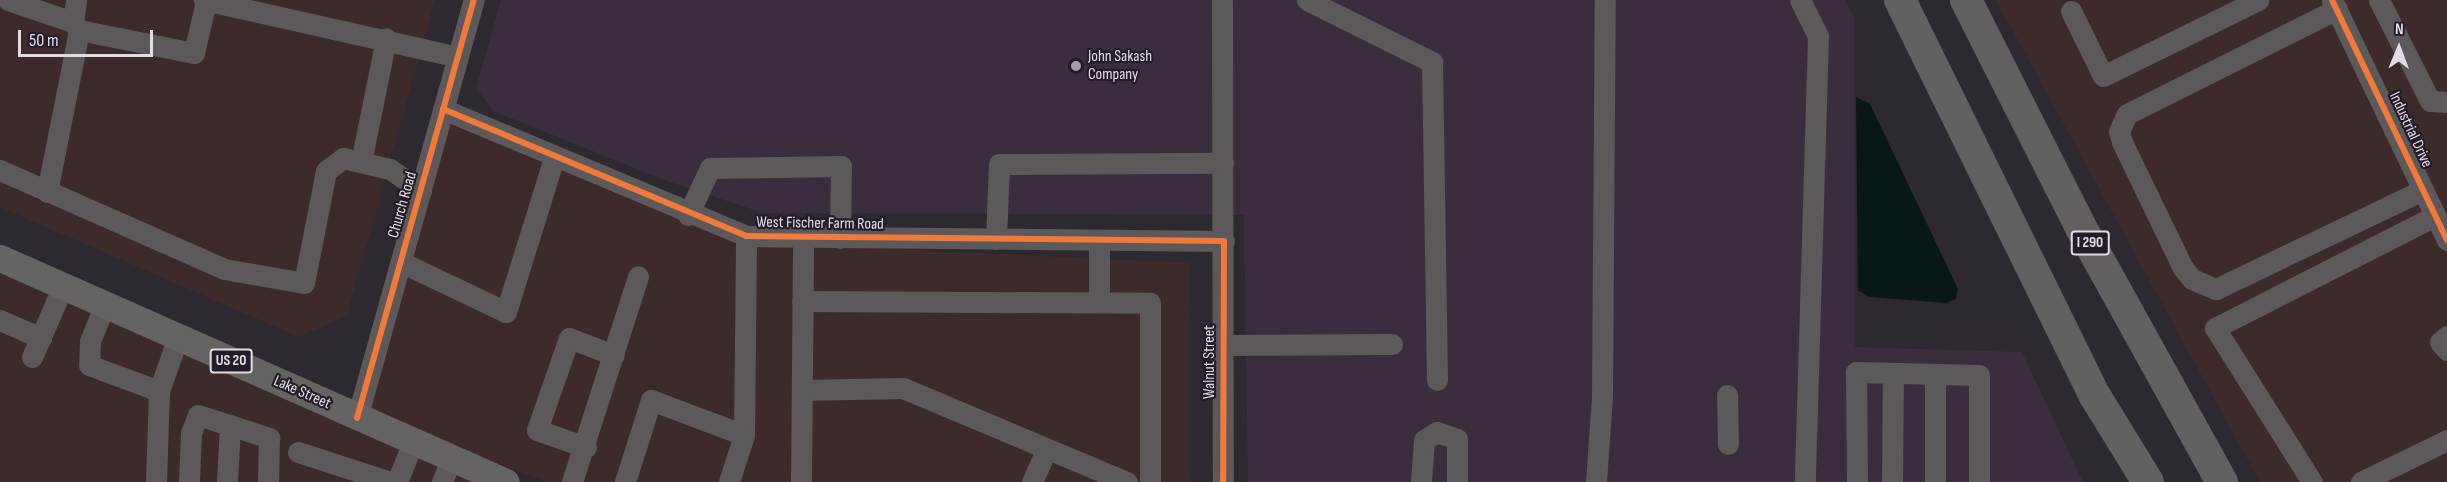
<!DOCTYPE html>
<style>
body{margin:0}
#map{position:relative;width:2447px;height:482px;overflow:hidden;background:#2e2930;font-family:"Sofia Sans Condensed",sans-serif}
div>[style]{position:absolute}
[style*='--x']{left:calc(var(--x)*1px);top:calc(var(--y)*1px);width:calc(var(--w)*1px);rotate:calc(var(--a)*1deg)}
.commercial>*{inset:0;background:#3d2b2b}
.built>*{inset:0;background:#392d3e}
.water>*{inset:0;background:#081718}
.minor>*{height:21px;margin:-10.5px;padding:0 10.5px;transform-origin:10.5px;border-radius:10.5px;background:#5d595a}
.major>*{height:27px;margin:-13.5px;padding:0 13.5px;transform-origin:13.5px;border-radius:13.5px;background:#666363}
.highway>*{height:32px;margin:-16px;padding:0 16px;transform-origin:16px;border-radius:16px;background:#645f60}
.cycleway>*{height:6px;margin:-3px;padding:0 3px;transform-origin:3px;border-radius:3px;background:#f17a3a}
.dots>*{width:16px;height:16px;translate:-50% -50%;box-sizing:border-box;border:3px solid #251c29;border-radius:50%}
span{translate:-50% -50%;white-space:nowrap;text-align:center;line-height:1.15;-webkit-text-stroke:4.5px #251c29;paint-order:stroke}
.shield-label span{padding:2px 4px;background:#251c29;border:2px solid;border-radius:4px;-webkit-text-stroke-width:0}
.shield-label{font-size:15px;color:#e3dce5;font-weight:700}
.poi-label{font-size:16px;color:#e3dce5}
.left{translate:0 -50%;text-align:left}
.street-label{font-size:16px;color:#e3dce5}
.north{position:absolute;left:2369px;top:18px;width:60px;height:60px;-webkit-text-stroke:4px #251c29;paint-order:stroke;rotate:1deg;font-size:16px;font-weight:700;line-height:24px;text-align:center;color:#e3dce5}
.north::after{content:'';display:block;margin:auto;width:21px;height:27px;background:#e3dce5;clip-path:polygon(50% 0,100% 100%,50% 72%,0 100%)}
.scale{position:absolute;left:18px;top:30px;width:135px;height:27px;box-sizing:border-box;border:3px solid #e3dce5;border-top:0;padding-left:8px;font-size:18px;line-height:21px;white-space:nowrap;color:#e3dce5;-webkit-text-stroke:4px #251c29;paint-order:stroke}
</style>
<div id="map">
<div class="commercial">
<i style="clip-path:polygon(0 0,435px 0,347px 315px,299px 337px,0 207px)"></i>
<i style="clip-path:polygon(1996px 0,2447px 0,2447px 482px,2260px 482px)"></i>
<i style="clip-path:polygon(447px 118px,769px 243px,1189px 263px,1190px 482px,548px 482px,364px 414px)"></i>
<i style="clip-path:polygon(0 270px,487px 482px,0 482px)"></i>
</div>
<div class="built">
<i style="clip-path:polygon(501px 0,1845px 0,1854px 17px,1855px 347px,2022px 352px,2083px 482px,1248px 482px,1244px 215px,763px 213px,667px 181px,493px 111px,476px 88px)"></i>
</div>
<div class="water">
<i style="clip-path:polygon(1856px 97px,1870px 104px,1958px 289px,1956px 299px,1946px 303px,1869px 297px,1858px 290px)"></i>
</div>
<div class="minor">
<i style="--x:8;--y:0;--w:69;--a:18.7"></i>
<i style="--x:204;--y:0;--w:260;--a:12.6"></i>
<i style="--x:1222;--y:0;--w:482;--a:89.9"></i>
<i style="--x:1307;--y:0;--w:140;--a:26.4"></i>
<i style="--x:1432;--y:62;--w:318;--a:89.1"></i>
<i style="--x:1800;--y:0;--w:40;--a:63.4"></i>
<i style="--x:1818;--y:36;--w:446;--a:91.7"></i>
<i style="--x:2332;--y:0;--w:266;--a:64.4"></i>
<i style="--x:2379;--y:0;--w:113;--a:63.2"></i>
<i style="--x:2430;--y:101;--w:17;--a:3"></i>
<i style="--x:2337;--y:9;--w:235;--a:153.4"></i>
<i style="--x:2127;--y:114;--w:19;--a:115"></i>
<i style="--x:2119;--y:131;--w:11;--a:75"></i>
<i style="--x:2122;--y:142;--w:140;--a:64.2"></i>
<i style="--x:2183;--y:268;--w:14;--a:51"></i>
<i style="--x:2192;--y:279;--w:26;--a:23"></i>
<i style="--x:2216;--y:289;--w:229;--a:-25.6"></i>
<i style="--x:2071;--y:11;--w:72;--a:63.8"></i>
<i style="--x:2103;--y:76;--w:173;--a:-26.1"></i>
<i style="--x:79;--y:30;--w:117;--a:11.3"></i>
<i style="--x:194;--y:53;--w:53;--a:-77"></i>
<i style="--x:443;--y:109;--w:329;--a:22.7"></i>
<i style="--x:746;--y:236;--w:478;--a:0.6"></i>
<i style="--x:361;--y:162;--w:126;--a:-78.5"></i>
<i style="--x:0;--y:170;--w:245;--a:23.8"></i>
<i style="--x:224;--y:269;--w:81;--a:9.9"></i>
<i style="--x:304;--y:283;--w:114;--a:-78.9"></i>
<i style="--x:326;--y:171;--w:21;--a:-37"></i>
<i style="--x:343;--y:158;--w:48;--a:13.2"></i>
<i style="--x:390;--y:169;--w:38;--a:35"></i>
<i style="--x:47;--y:192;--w:165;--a:-78.8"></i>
<i style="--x:79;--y:30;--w:10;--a:-127"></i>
<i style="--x:73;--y:22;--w:22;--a:-82"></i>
<i style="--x:688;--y:215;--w:52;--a:-64.9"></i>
<i style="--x:710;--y:168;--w:131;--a:-0.9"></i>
<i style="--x:841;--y:166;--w:72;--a:90.8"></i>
<i style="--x:996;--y:239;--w:75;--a:-87.7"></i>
<i style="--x:999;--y:164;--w:224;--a:-0.3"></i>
<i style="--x:1099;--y:240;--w:62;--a:90"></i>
<i style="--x:401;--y:262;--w:116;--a:25.5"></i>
<i style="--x:506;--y:312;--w:161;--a:-72.7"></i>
<i style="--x:802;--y:301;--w:348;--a:0.3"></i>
<i style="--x:1150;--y:303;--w:179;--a:90"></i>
<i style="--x:105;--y:304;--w:40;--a:112"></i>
<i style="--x:90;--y:341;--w:24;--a:92"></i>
<i style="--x:89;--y:365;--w:75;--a:20.4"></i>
<i style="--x:0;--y:320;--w:45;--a:23.7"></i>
<i style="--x:2447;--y:336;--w:9;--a:139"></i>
<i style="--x:2440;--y:342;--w:11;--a:49"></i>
<i style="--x:1224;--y:345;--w:168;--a:-0.3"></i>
<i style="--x:32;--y:357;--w:77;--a:-66.4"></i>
<i style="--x:802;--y:390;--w:101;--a:-1.1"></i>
<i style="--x:903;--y:388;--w:243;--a:22.8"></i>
<i style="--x:1727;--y:395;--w:49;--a:88.8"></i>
<i style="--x:357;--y:418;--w:434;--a:-74.4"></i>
<i style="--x:744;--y:435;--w:199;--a:-89.4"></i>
<i style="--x:586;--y:447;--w:52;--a:-160.9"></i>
<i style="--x:537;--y:430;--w:97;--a:-70.8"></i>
<i style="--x:569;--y:338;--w:48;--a:20.7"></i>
<i style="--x:298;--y:452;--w:98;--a:17.9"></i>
<i style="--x:156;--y:482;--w:91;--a:-88.1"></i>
<i style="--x:159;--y:391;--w:57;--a:-70.6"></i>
<i style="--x:189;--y:482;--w:49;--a:-87.7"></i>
<i style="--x:191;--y:433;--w:19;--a:-69"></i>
<i style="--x:198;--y:415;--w:75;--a:17.9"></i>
<i style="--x:269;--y:438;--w:44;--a:91.3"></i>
<i style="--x:227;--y:482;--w:57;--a:-87"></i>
<i style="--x:397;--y:482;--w:43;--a:-68.2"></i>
<i style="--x:442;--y:482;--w:25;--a:-69"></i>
<i style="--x:572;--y:482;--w:216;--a:-72.2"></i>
<i style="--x:625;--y:482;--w:86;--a:-72.4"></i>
<i style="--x:651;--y:400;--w:99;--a:20.6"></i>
<i style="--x:744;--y:435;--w:49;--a:107.7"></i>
<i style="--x:801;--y:482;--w:245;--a:-89.5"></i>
<i style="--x:1032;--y:482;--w:34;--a:-66"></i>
<i style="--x:1421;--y:482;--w:42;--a:-85.9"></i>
<i style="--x:1424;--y:440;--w:15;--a:-32"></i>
<i style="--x:1437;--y:432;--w:21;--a:19"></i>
<i style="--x:1457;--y:439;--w:43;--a:90"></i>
<i style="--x:1596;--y:482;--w:86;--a:-86"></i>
<i style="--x:1602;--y:396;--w:396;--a:-89.6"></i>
<i style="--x:1857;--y:482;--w:110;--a:-90.5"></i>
<i style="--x:1856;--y:372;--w:123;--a:1.4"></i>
<i style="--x:1979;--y:375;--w:107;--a:90"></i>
<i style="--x:1892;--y:482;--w:109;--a:-89.5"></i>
<i style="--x:1935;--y:482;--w:108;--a:-90"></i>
<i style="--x:2312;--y:482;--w:182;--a:-122.2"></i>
<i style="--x:2215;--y:328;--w:247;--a:-27"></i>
<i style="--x:2361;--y:482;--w:96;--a:-26"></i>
</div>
<div class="major">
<i style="--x:0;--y:258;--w:553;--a:23.88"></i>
</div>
<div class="highway">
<i style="--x:1900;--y:0;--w:441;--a:63.8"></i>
<i style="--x:2095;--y:396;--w:101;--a:58.4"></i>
<i style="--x:1966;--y:0;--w:253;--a:63.2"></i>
<i style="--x:2080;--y:226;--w:293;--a:61"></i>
</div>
<div class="cycleway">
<i style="--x:2332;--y:0;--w:266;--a:64.4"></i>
<i style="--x:443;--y:109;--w:329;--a:22.7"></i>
<i style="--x:746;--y:236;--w:478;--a:0.6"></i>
<i style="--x:1224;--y:241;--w:241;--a:90.2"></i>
<i style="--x:357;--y:418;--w:434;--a:-74.4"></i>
</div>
<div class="dots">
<i style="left:1076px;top:66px;background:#a49da6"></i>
</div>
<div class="shield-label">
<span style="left:2090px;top:243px">I 290</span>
<span style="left:231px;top:361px">US 20</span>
</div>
<div class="poi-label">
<span class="left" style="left:1088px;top:66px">John Sakash<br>Company</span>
</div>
<div class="street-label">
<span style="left:2410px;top:130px;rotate:65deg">Industrial Drive</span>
<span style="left:403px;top:205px;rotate:-74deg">Church Road</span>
<span style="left:820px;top:224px;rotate:1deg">West Fischer Farm Road</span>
<span style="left:1210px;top:362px;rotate:-90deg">Walnut Street</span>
<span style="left:302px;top:393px;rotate:24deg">Lake Street</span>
</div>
<div class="north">N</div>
<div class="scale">50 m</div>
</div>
